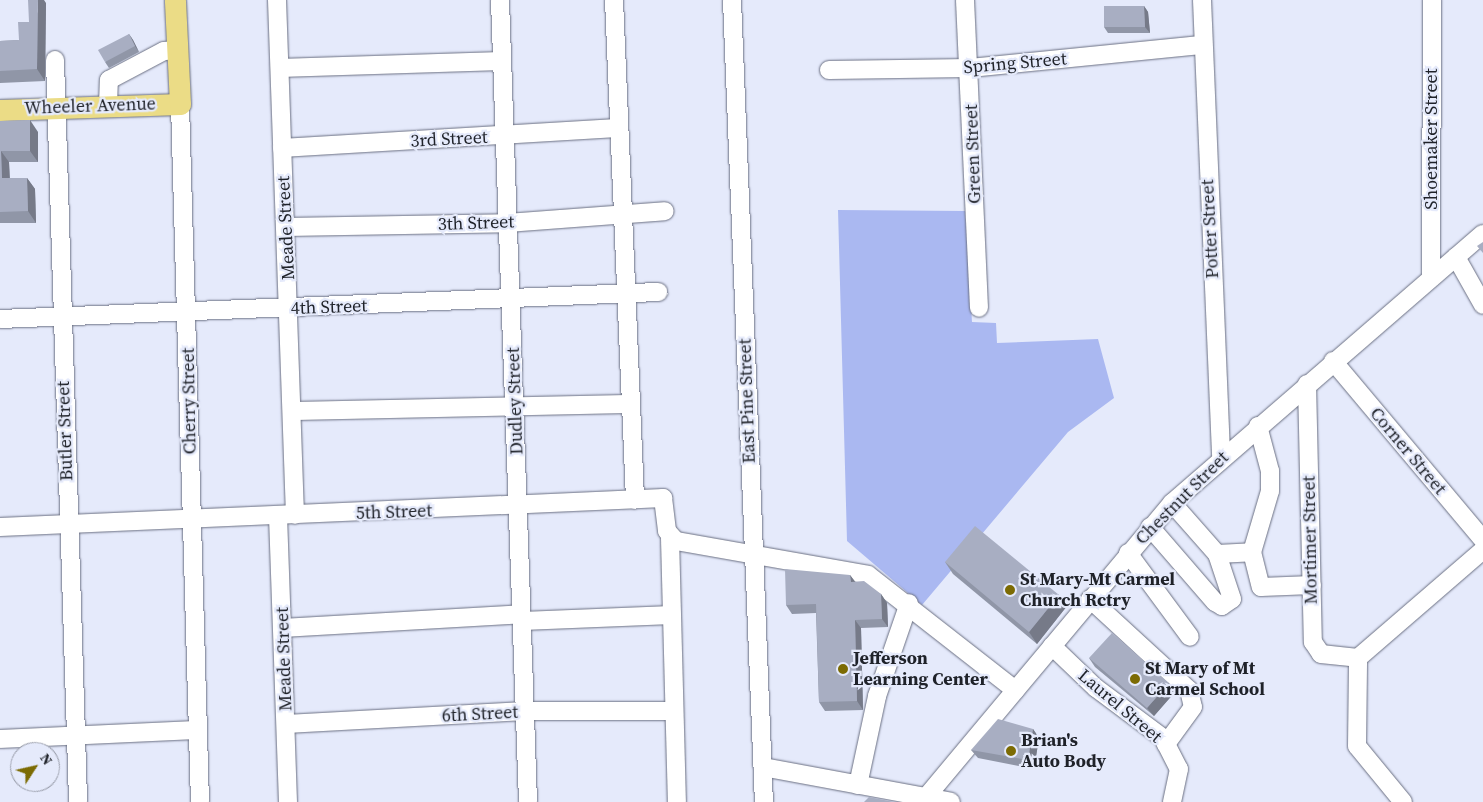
<!DOCTYPE html>
<style>
body{margin:0}
#map{position:relative;width:1483px;height:802px;overflow:hidden;background:#e5eafb;font-family:"Source Serif 4",serif}
div>[style]{position:absolute}
[style*='--x']{left:calc(var(--x)*1px);top:calc(var(--y)*1px);width:calc(var(--w)*1px);rotate:calc(var(--a)*1deg)}
.green>*{inset:0;background:#aab8f1}
.roads{filter:drop-shadow(0 0 1px #6a6f82) drop-shadow(0 0 1px #6a6f82)}
.minor>*{height:18px;margin:-9px;padding:0 9px;transform-origin:9px;border-radius:9px;background:#fff}
.major>*{height:21px;margin:-10.5px;padding:0 10.5px;transform-origin:10.5px;border-radius:10.5px;background:#ebdc86}
.wall>*{inset:0;background:#9096a7}
.shaded-wall>*{inset:0;background:#767a88}
.building>*{inset:0;background:#a8aec2}
.dots>*{width:14px;height:14px;translate:-50% -50%;box-sizing:border-box;border:2px solid #e5eafb;border-radius:50%}
span{translate:-50% -50%;white-space:nowrap;text-align:center;line-height:1.15;-webkit-text-stroke:4.5px #e5eafb;paint-order:stroke}
.street-label{font-size:18px;color:#1f2229}
.poi-label{font-size:18px;color:#1f2229;font-weight:700}
.left{translate:0 -50%;text-align:left}
.north{position:absolute;left:10px;top:742px;width:50px;height:50px;box-sizing:border-box;background:#e5eafb;border:1px solid #969aa7;border-radius:50%;rotate:55deg;font-size:14px;font-weight:700;line-height:20px;text-align:center;color:#1f2229}
.north::after{content:'';display:block;margin:auto;width:18px;height:22px;background:#7c6b03;clip-path:polygon(50% 0,100% 100%,50% 72%,0 100%)}
</style>
<div id="map">
<div class="green">
<i style="clip-path:polygon(838px 210px,965px 211px,972px 322px,996px 323px,997px 343px,1098px 339px,1114px 398px,1068px 432px,922px 605px,847px 541px)"></i>
</div>
<div class="roads">
<div class="minor">
<i style="--x:277;--y:0;--w:515;--a:88"></i>
<i style="--x:500;--y:0;--w:802;--a:88"></i>
<i style="--x:614;--y:0;--w:500;--a:87.59"></i>
<i style="--x:732;--y:0;--w:803;--a:87.72"></i>
<i style="--x:965;--y:0;--w:308;--a:87.4"></i>
<i style="--x:1202;--y:0;--w:457;--a:87.6"></i>
<i style="--x:55;--y:60;--w:742;--a:88.22"></i>
<i style="--x:280;--y:68;--w:221;--a:-1.8"></i>
<i style="--x:829;--y:70;--w:141;--a:-0.8"></i>
<i style="--x:970;--y:68;--w:232;--a:-5.7"></i>
<i style="--x:180;--y:104;--w:698;--a:88.36"></i>
<i style="--x:108;--y:105;--w:25;--a:-88"></i>
<i style="--x:109;--y:80;--w:62;--a:-27.8"></i>
<i style="--x:164;--y:51;--w:13;--a:-4"></i>
<i style="--x:282;--y:148;--w:335;--a:-3.4"></i>
<i style="--x:286;--y:227;--w:221;--a:-1"></i>
<i style="--x:507;--y:223;--w:158;--a:-4.3"></i>
<i style="--x:1456;--y:257;--w:55;--a:60.6"></i>
<i style="--x:1431;--y:278;--w:278;--a:-89.8"></i>
<i style="--x:0;--y:319;--w:659;--a:-2.35"></i>
<i style="--x:1333;--y:361;--w:234;--a:50"></i>
<i style="--x:1307;--y:384;--w:258;--a:88.7"></i>
<i style="--x:1313;--y:642;--w:14;--a:56"></i>
<i style="--x:1321;--y:654;--w:37;--a:6"></i>
<i style="--x:292;--y:411;--w:338;--a:-1.2"></i>
<i style="--x:1258;--y:426;--w:47;--a:75.1"></i>
<i style="--x:1270;--y:471;--w:20;--a:90"></i>
<i style="--x:1270;--y:491;--w:64;--a:106.4"></i>
<i style="--x:1252;--y:552;--w:36;--a:76"></i>
<i style="--x:1261;--y:587;--w:51;--a:-2.2"></i>
<i style="--x:278;--y:516;--w:286;--a:88"></i>
<i style="--x:0;--y:527;--w:664;--a:-2.5"></i>
<i style="--x:663;--y:498;--w:33;--a:83"></i>
<i style="--x:667;--y:531;--w:13;--a:48"></i>
<i style="--x:676;--y:541;--w:195;--a:10"></i>
<i style="--x:868;--y:575;--w:187;--a:38"></i>
<i style="--x:1150;--y:527;--w:99;--a:49.1"></i>
<i style="--x:1215;--y:602;--w:8;--a:30"></i>
<i style="--x:1222;--y:606;--w:12;--a:-35"></i>
<i style="--x:1232;--y:599;--w:47;--a:-108.4"></i>
<i style="--x:1217;--y:554;--w:68;--a:-131.4"></i>
<i style="--x:670;--y:538;--w:264;--a:88.5"></i>
<i style="--x:1128;--y:553;--w:104;--a:53.6"></i>
<i style="--x:1217;--y:554;--w:35;--a:-3"></i>
<i style="--x:1090;--y:599;--w:134;--a:42.6"></i>
<i style="--x:1189;--y:690;--w:17;--a:77"></i>
<i style="--x:1193;--y:707;--w:46;--a:126.1"></i>
<i style="--x:522;--y:621;--w:150;--a:-2.3"></i>
<i style="--x:282;--y:628;--w:240;--a:-3.3"></i>
<i style="--x:1052;--y:646;--w:61;--a:43.7"></i>
<i style="--x:1096;--y:688;--w:84;--a:36.7"></i>
<i style="--x:1163;--y:738;--w:35;--a:63"></i>
<i style="--x:1179;--y:769;--w:34;--a:102"></i>
<i style="--x:286;--y:724;--w:239;--a:-3.1"></i>
<i style="--x:525;--y:711;--w:149;--a:0"></i>
<i style="--x:0;--y:739;--w:198;--a:-2.6"></i>
<i style="--x:763;--y:767;--w:191;--a:10.5"></i>
<i style="--x:858;--y:785;--w:91;--a:-77.9"></i>
<i style="--x:877;--y:696;--w:98;--a:-71"></i>
<i style="--x:922;--y:802;--w:390;--a:-50.1"></i>
<i style="--x:1172;--y:503;--w:411;--a:-40.9"></i>
<i style="--x:1403;--y:802;--w:72;--a:-129.4"></i>
<i style="--x:1357;--y:746;--w:88;--a:-89.3"></i>
<i style="--x:1358;--y:658;--w:165;--a:-40.8"></i>
</div>
<div class="major">
<i style="--x:0;--y:110;--w:180;--a:-1.9"></i>
<i style="--x:180;--y:104;--w:104;--a:-92.8"></i>
</div>
</div>
<div class="wall">
<i style="clip-path:polygon(46px 3px,45px 81px,0 83px,0 41px,19px 40px,29px 22px)"></i>
<i style="clip-path:polygon(1144px 6px,1148px 12px,1150px 33px,1108px 33px,1104px 27px)"></i>
<i style="clip-path:polygon(129px 34px,133px 40px,139px 52px,109px 68px,105px 62px)"></i>
<i style="clip-path:polygon(0 121px,38px 132px,38px 162px,9px 162px,10px 178px,27px 178px,35px 189px,36px 223px,0 223px)"></i>
<i style="clip-path:polygon(945px 562px,1059px 595px,1067px 606px,1037px 644px,953px 574px)"></i>
<i style="clip-path:polygon(850px 575px,855px 582px,881px 594px,887px 603px,888px 627px,861px 628px,863px 710px,825px 711px,819px 702px,816px 613px,792px 614px,786px 605px)"></i>
<i style="clip-path:polygon(1089px 658px,1169px 683px,1175px 692px,1154px 716px,1095px 667px)"></i>
<i style="clip-path:polygon(1033px 729px,1039px 738px,1034px 769px,978px 758px,971px 750px)"></i>
</div>
<div class="shaded-wall">
<i style="clip-path:polygon(38px 0,44px 0,46px 3px,45px 81px,37px 69px)"></i>
<i style="clip-path:polygon(1144px 6px,1148px 12px,1150px 33px,1145px 27px)"></i>
<i style="clip-path:polygon(129px 34px,133px 40px,139px 52px,135px 46px)"></i>
<i style="clip-path:polygon(30px 120px,38px 132px,38px 162px,30px 151px)"></i>
<i style="clip-path:polygon(1px 151px,9px 162px,10px 190px,2px 178px)"></i>
<i style="clip-path:polygon(27px 178px,35px 189px,36px 223px,28px 211px)"></i>
<i style="clip-path:polygon(850px 575px,857px 584px,851px 582px)"></i>
<i style="clip-path:polygon(881px 594px,887px 603px,888px 627px,882px 619px)"></i>
<i style="clip-path:polygon(1059px 595px,1067px 606px,1037px 644px,1029px 632px)"></i>
<i style="clip-path:polygon(855px 620px,861px 628px,863px 710px,857px 701px)"></i>
<i style="clip-path:polygon(1169px 683px,1175px 692px,1154px 716px,1147px 708px)"></i>
<i style="clip-path:polygon(1033px 729px,1039px 738px,1034px 769px,1028px 760px)"></i>
</div>
<div class="building">
<i style="clip-path:polygon(28px 0,38px 0,37px 69px,0 71px,0 41px,19px 40px,18px 22px,29px 22px)"></i>
<i style="clip-path:polygon(1104px 6px,1144px 6px,1145px 27px,1104px 27px)"></i>
<i style="clip-path:polygon(129px 34px,135px 46px,105px 62px,98px 50px)"></i>
<i style="clip-path:polygon(30px 120px,30px 151px,1px 151px,2px 178px,27px 178px,28px 211px,0 212px,0 121px)"></i>
<i style="clip-path:polygon(1483px 242px,1483px 253px,1477px 246px)"></i>
<i style="clip-path:polygon(975px 526px,1059px 595px,1029px 632px,945px 562px)"></i>
<i style="clip-path:polygon(785px 569px,850px 575px,851px 582px,864px 581px,881px 594px,882px 619px,855px 620px,857px 701px,819px 702px,816px 604px,786px 605px)"></i>
<i style="clip-path:polygon(1112px 633px,1169px 683px,1147px 708px,1089px 658px)"></i>
<i style="clip-path:polygon(998px 719px,1033px 729px,1028px 760px,971px 750px)"></i>
<i style="clip-path:polygon(869px 797px,894px 802px,864px 802px)"></i>
</div>
<div class="dots">
<i style="left:1010px;top:590px;background:#7c6b03"></i>
<i style="left:843px;top:669px;background:#7c6b03"></i>
<i style="left:1135px;top:679px;background:#7c6b03"></i>
<i style="left:1011px;top:751px;background:#7c6b03"></i>
</div>
<div class="street-label">
<span style="left:1015px;top:63px;rotate:-5deg">Spring Street</span>
<span style="left:90px;top:106px;rotate:-2deg">Wheeler Avenue</span>
<span style="left:449px;top:139px;rotate:-3deg">3rd Street</span>
<span style="left:1431px;top:139px;rotate:-90deg">Shoemaker Street</span>
<span style="left:973px;top:154px;rotate:-92deg">Green Street</span>
<span style="left:476px;top:223px;rotate:-2deg">3th Street</span>
<span style="left:286px;top:228px;rotate:-93deg">Meade Street</span>
<span style="left:1210px;top:229px;rotate:-93deg">Potter Street</span>
<span style="left:329px;top:307px;rotate:-2deg">4th Street</span>
<span style="left:189px;top:401px;rotate:-91deg">Cherry Street</span>
<span style="left:515px;top:401px;rotate:-92deg">Dudley Street</span>
<span style="left:747px;top:401px;rotate:-92deg">East Pine Street</span>
<span style="left:65px;top:431px;rotate:-92deg">Butler Street</span>
<span style="left:1408px;top:451px;rotate:50deg">Corner Street</span>
<span style="left:1182px;top:498px;rotate:-45deg">Chestnut Street</span>
<span style="left:394px;top:512px;rotate:-2deg">5th Street</span>
<span style="left:1310px;top:540px;rotate:-91deg">Mortimer Street</span>
<span style="left:284px;top:659px;rotate:-92deg">Meade Street</span>
<span style="left:1120px;top:706px;rotate:40deg">Laurel Street</span>
<span style="left:480px;top:714px;rotate:-3deg">6th Street</span>
</div>
<div class="poi-label">
<span class="left" style="left:1020px;top:590px">St Mary-Mt Carmel<br>Church Rctry</span>
<span class="left" style="left:853px;top:669px">Jefferson<br>Learning Center</span>
<span class="left" style="left:1145px;top:679px">St Mary of Mt<br>Carmel School</span>
<span class="left" style="left:1021px;top:751px">Brian's<br>Auto Body</span>
</div>
<div class="north">N</div>
</div>
